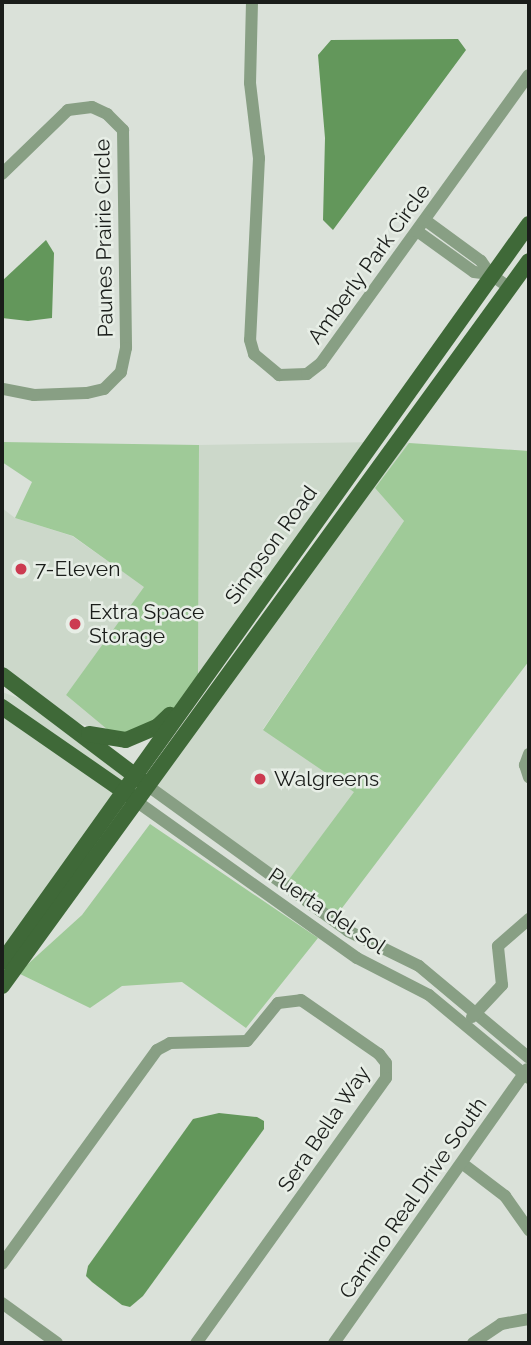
<!DOCTYPE html>
<style>
body{margin:0}
#map{position:relative;width:531px;height:1345px;overflow:hidden;background:#dae1d9;font-family:Raleway,sans-serif}
div>[style]{position:absolute}
[style*='--x']{left:calc(var(--x)*1px);top:calc(var(--y)*1px);width:calc(var(--w)*1px);rotate:calc(var(--a)*1deg)}
.built>*{inset:0;background:#ccd8ca}
.green>*{inset:0;background:#9fca98}
.water>*{inset:0;background:#63975b}
.minor>*{height:12px;margin:-6px;padding:0 6px;transform-origin:6px;border-radius:6px;background:#889f84}
.major>*{height:16px;margin:-8px;padding:0 8px;transform-origin:8px;border-radius:8px;background:#3f6938}
.dots>*{width:19px;height:19px;translate:-50% -50%;box-sizing:border-box;border:4px solid #e7eee6;border-radius:50%}
span{translate:-50% -50%;white-space:nowrap;text-align:center;line-height:1.15;-webkit-text-stroke:5px #e7eee6;paint-order:stroke}
.street-label{font-size:21px;color:#1a1d1a}
.poi-label{font-size:21px;color:#1a1d1a}
.left{translate:0 -50%;text-align:left}
.frame{position:absolute;inset:0;border:4px solid #1a1d1a;pointer-events:none}
</style>
<div id="map">
<div class="built">
<i style="clip-path:polygon(380px 442px,198px 678px,199px 445px)"></i>
<i style="clip-path:polygon(405px 442px,410px 443px,375px 488px,404px 521px,263px 729px,355px 792px,287px 882px,155px 785px)"></i>
<i style="clip-path:polygon(2px 508px,15px 518px,72px 536px,145px 587px,66px 695px,114px 735px,73px 721px,2px 669px)"></i>
<i style="clip-path:polygon(2px 692px,32px 703px,127px 776px,121px 784px,2px 701px)"></i>
<i style="clip-path:polygon(2px 714px,115px 792px,2px 954px)"></i>
</div>
<div class="green">
<i style="clip-path:polygon(2px 442px,199px 445px,198px 678px,177px 707px,142px 729px,114px 735px,66px 695px,144px 587px,73px 536px,15px 518px,32px 482px,2px 462px)"></i>
<i style="clip-path:polygon(409px 443px,529px 451px,529px 661px,336px 916px,287px 882px,354px 792px,263px 730px,404px 521px,375px 488px)"></i>
<i style="clip-path:polygon(150px 824px,318px 938px,246px 1028px,182px 982px,122px 986px,90px 1008px,18px 973px,82px 915px)"></i>
</div>
<div class="water">
<i style="clip-path:polygon(458px 39px,466px 50px,333px 230px,323px 220px,325px 138px,318px 55px,331px 40px)"></i>
<i style="clip-path:polygon(46px 240px,54px 253px,52px 318px,28px 321px,2px 318px,2px 281px)"></i>
<i style="clip-path:polygon(219px 1113px,257px 1117px,264px 1121px,264px 1129px,143px 1296px,130px 1307px,122px 1305px,92px 1282px,86px 1276px,88px 1266px,193px 1119px)"></i>
</div>
<div class="minor">
<i style="--x:252;--y:2;--w:81;--a:91.4"></i>
<i style="--x:250;--y:83;--w:76;--a:83.2"></i>
<i style="--x:259;--y:158;--w:182;--a:92.8"></i>
<i style="--x:250;--y:340;--w:15;--a:74"></i>
<i style="--x:254;--y:354;--w:33;--a:40"></i>
<i style="--x:279;--y:375;--w:28;--a:-2"></i>
<i style="--x:307;--y:374;--w:18;--a:-38"></i>
<i style="--x:321;--y:363;--w:355;--a:-54.2"></i>
<i style="--x:2;--y:174;--w:92;--a:-44.1"></i>
<i style="--x:68;--y:110;--w:24;--a:-7"></i>
<i style="--x:92;--y:107;--w:17;--a:25"></i>
<i style="--x:107;--y:114;--w:23;--a:45"></i>
<i style="--x:123;--y:130;--w:218;--a:89.2"></i>
<i style="--x:126;--y:348;--w:25;--a:102"></i>
<i style="--x:121;--y:372;--w:24;--a:135"></i>
<i style="--x:104;--y:389;--w:18;--a:167"></i>
<i style="--x:86;--y:393;--w:52;--a:177.8"></i>
<i style="--x:34;--y:395;--w:33;--a:-169"></i>
<i style="--x:425;--y:220;--w:69;--a:36.2"></i>
<i style="--x:481;--y:261;--w:16;--a:55"></i>
<i style="--x:417;--y:231;--w:70;--a:35.7"></i>
<i style="--x:474;--y:272;--w:16;--a:7"></i>
<i style="--x:490;--y:274;--w:24;--a:35"></i>
<i style="--x:529;--y:754;--w:12;--a:110"></i>
<i style="--x:525;--y:765;--w:13;--a:72"></i>
<i style="--x:148;--y:786;--w:247;--a:35.9"></i>
<i style="--x:348;--y:931;--w:79;--a:26.2"></i>
<i style="--x:419;--y:966;--w:143;--a:39.9"></i>
<i style="--x:136;--y:801;--w:271;--a:35.4"></i>
<i style="--x:357;--y:958;--w:81;--a:27.2"></i>
<i style="--x:429;--y:995;--w:130;--a:39.7"></i>
<i style="--x:472;--y:1017;--w:44;--a:-46.8"></i>
<i style="--x:502;--y:985;--w:39;--a:-96"></i>
<i style="--x:498;--y:946;--w:41;--a:-41.1"></i>
<i style="--x:463;--y:1164;--w:53;--a:37.3"></i>
<i style="--x:505;--y:1196;--w:42;--a:54.8"></i>
<i style="--x:2;--y:1264;--w:264;--a:-54.1"></i>
<i style="--x:157;--y:1050;--w:15;--a:-28"></i>
<i style="--x:170;--y:1043;--w:77;--a:-1.5"></i>
<i style="--x:247;--y:1041;--w:49;--a:-50.8"></i>
<i style="--x:278;--y:1003;--w:23;--a:-7"></i>
<i style="--x:301;--y:1000;--w:95;--a:34.7"></i>
<i style="--x:379;--y:1054;--w:11;--a:52"></i>
<i style="--x:386;--y:1063;--w:15;--a:90"></i>
<i style="--x:386;--y:1078;--w:326;--a:125.6"></i>
<i style="--x:2;--y:1303;--w:68;--a:36"></i>
<i style="--x:334;--y:1343;--w:335;--a:-54.8"></i>
<i style="--x:473;--y:1343;--w:34;--a:-34"></i>
<i style="--x:501;--y:1324;--w:28;--a:-10"></i>
</div>
<div class="major">
<i style="--x:2;--y:675;--w:174;--a:37.1"></i>
<i style="--x:2;--y:707;--w:155;--a:34.7"></i>
<i style="--x:89;--y:734;--w:37;--a:9"></i>
<i style="--x:126;--y:740;--w:34;--a:-23"></i>
<i style="--x:157;--y:727;--w:18;--a:-43"></i>
<i style="--x:2;--y:962;--w:907;--a:-54.47"></i>
<i style="--x:2;--y:986;--w:896;--a:-53.99"></i>
</div>
<div class="dots">
<i style="left:21px;top:569px;background:#cc3b51"></i>
<i style="left:75px;top:624px;background:#cc3b51"></i>
<i style="left:260px;top:779px;background:#cc3b51"></i>
</div>
<div class="street-label">
<span style="left:104px;top:238px;rotate:-91deg">Paunes Prairie Circle</span>
<span style="left:369px;top:264px;rotate:-54deg">Amberly Park Circle</span>
<span style="left:271px;top:545px;rotate:-54deg">Simpson Road</span>
<span style="left:327px;top:911px;rotate:34deg">Puerta del Sol</span>
<span style="left:324px;top:1129px;rotate:-56deg">Sera Bella Way</span>
<span style="left:413px;top:1198px;rotate:-55deg">Camino Real Drive South</span>
</div>
<div class="poi-label">
<span class="left" style="left:35px;top:569px">7-Eleven</span>
<span class="left" style="left:89px;top:624px">Extra Space<br>Storage</span>
<span class="left" style="left:274px;top:779px">Walgreens</span>
</div>
<div class="frame"></div>
</div>
